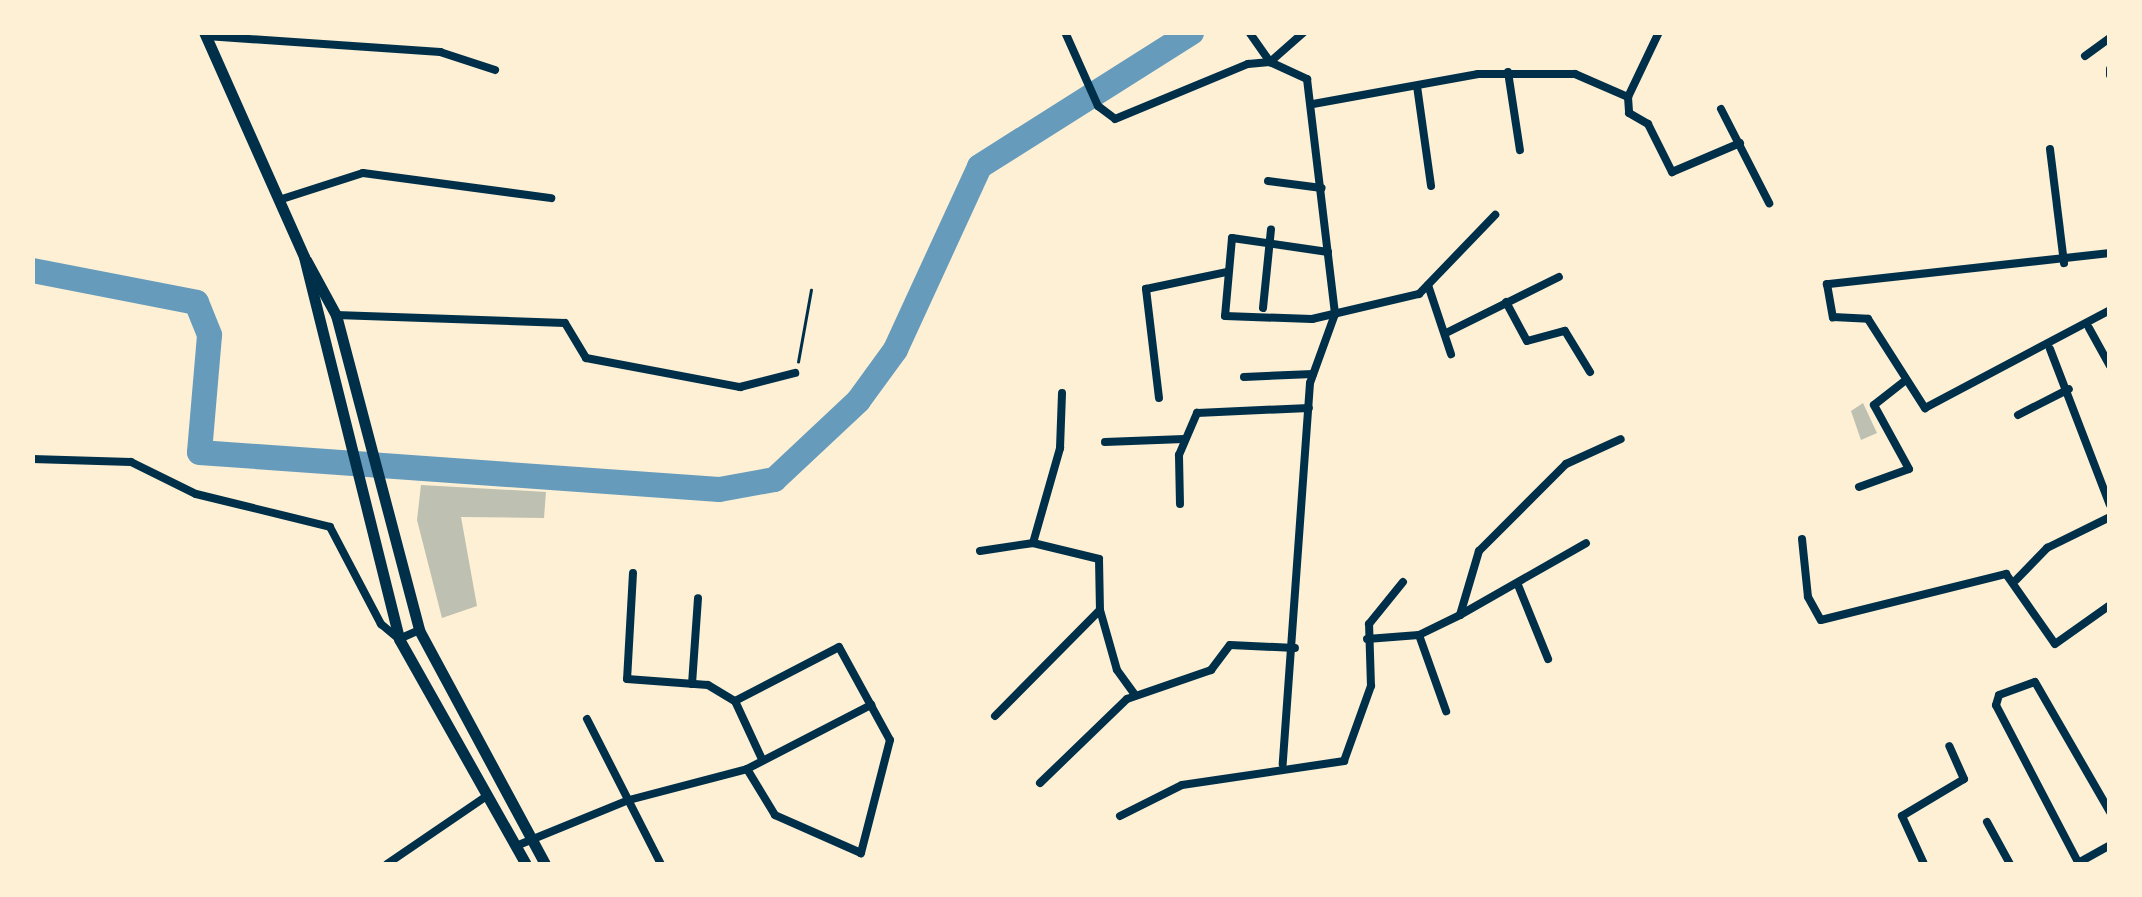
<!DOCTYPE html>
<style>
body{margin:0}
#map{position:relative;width:2142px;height:897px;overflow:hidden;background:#fdf0d5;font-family:Mulish,sans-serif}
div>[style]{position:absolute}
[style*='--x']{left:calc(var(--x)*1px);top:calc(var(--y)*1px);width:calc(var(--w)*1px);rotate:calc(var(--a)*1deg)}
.river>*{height:25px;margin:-12.5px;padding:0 12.5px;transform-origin:12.5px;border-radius:12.5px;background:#669bbc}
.building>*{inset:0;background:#bec0b2}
.path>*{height:2.5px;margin:-1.25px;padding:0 1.25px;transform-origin:1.25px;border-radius:1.25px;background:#003049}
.minor>*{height:8px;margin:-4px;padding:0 4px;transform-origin:4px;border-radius:4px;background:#003049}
.primary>*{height:11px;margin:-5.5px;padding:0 5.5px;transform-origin:5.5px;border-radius:5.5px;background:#003049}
span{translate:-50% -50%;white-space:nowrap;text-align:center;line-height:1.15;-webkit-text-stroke:9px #fdf0d5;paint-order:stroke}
.frame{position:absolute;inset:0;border:35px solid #fdf0d5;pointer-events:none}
</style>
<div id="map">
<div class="river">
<i style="--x:32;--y:270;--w:167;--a:11"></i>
<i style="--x:196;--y:302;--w:35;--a:68"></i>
<i style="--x:209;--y:335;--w:117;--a:94.9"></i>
<i style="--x:199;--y:452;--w:521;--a:4.07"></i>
<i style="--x:719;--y:489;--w:56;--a:-10.3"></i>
<i style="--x:774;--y:479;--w:115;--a:-43.2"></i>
<i style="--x:858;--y:400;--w:63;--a:-54"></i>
<i style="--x:895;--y:349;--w:201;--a:-65.3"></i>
<i style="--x:979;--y:166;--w:251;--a:-32.3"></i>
</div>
<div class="building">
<i style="clip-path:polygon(1863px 403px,1877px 433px,1861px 440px,1851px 411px)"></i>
<i style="clip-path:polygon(421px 485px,546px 492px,544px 518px,461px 517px,477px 606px,442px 618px,417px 520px)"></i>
</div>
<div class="path">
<i style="--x:798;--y:362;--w:73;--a:-79.8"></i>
</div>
<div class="minor">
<i style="--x:1065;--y:32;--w:81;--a:66"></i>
<i style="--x:1098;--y:106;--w:21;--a:37"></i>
<i style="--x:1115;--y:119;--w:144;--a:-22.5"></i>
<i style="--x:1248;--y:64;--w:22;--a:-5"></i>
<i style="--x:1270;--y:62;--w:41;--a:24.7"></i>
<i style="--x:1307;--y:79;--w:237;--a:83.2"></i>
<i style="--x:1335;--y:314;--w:73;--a:109.9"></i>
<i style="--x:1310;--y:383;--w:382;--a:94.1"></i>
<i style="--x:1249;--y:32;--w:37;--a:55"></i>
<i style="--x:1270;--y:62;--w:45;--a:-41.4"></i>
<i style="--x:206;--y:36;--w:235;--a:3.9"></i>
<i style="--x:440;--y:52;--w:58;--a:18.1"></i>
<i style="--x:2085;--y:56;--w:31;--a:-36"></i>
<i style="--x:2110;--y:69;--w:6;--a:90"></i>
<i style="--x:1508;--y:72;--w:79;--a:81.3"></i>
<i style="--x:1417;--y:86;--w:101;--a:82"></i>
<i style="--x:1628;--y:97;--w:72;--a:-64.5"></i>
<i style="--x:1313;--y:104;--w:168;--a:-10.3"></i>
<i style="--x:1478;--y:74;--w:97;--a:0"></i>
<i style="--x:1575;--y:74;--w:58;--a:23.5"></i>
<i style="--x:1628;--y:97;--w:16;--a:86"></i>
<i style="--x:1629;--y:113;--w:22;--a:30"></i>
<i style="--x:1648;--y:124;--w:54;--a:63.4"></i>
<i style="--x:1672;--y:172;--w:74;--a:-23.1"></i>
<i style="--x:1721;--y:109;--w:106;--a:62.9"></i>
<i style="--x:2050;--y:149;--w:115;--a:83"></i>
<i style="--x:1268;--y:181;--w:54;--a:7.4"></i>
<i style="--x:282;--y:199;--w:85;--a:-17.8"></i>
<i style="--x:363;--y:173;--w:190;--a:7.6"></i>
<i style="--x:1328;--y:252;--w:97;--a:-171.7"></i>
<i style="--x:1232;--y:238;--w:78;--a:95.1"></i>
<i style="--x:1225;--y:316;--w:87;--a:2"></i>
<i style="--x:1312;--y:319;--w:110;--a:-13.2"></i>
<i style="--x:1419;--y:294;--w:110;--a:-46.1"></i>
<i style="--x:2110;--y:253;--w:285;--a:173.7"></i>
<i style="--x:1827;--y:284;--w:34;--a:80"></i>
<i style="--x:1833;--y:317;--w:35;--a:3"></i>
<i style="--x:1868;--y:319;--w:106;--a:57.4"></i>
<i style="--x:1925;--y:408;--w:209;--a:-27.9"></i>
<i style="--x:1428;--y:285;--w:73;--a:71.6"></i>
<i style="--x:1506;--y:302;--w:44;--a:61.7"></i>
<i style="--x:1527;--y:341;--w:39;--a:-15"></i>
<i style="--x:1565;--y:331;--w:48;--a:58.6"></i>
<i style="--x:1263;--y:308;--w:79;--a:-84.2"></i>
<i style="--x:336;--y:315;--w:229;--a:2"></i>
<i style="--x:565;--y:323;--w:41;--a:59"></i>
<i style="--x:586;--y:358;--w:157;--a:10.7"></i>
<i style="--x:740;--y:387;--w:57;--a:-14.3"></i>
<i style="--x:2089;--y:328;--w:43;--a:61.1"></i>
<i style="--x:1446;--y:333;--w:126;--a:-26.4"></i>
<i style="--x:2050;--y:349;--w:167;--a:69"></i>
<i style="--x:1244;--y:377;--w:69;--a:-2.5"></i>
<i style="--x:1159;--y:398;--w:110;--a:-96.8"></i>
<i style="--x:1146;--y:289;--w:83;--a:-11.9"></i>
<i style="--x:2018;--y:415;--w:57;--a:-27"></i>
<i style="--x:1105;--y:442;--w:79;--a:-2.2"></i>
<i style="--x:32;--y:459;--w:99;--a:1.7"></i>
<i style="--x:131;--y:462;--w:72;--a:26.2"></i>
<i style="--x:196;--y:494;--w:138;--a:13.8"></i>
<i style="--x:330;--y:527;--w:110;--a:62.3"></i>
<i style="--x:381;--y:624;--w:23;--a:40"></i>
<i style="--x:399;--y:639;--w:22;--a:-24"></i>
<i style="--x:1859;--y:487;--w:53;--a:-19.8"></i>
<i style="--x:1909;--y:469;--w:73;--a:-118.7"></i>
<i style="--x:1874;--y:405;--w:37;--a:-38"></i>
<i style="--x:1180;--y:504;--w:49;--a:-91.2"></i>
<i style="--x:1179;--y:455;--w:46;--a:-66.8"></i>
<i style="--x:1197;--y:413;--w:112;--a:-2.6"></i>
<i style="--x:1802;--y:539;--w:58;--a:84.1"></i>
<i style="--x:1808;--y:597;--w:26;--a:61"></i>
<i style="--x:1821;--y:620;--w:191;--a:-14"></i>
<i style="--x:2006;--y:574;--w:85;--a:55"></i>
<i style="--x:2055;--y:644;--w:67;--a:-35.3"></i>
<i style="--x:1033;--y:543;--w:99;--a:-74.1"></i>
<i style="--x:1060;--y:448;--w:55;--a:-87.9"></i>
<i style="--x:980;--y:551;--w:54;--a:-8.6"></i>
<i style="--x:1033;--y:543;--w:68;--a:13.6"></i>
<i style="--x:1099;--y:559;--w:51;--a:88.9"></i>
<i style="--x:1100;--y:610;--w:62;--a:74.2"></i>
<i style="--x:1117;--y:670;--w:31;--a:54"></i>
<i style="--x:633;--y:573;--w:106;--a:93.2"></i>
<i style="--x:627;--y:679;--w:81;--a:4.2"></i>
<i style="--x:708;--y:685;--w:31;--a:31"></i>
<i style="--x:735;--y:701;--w:62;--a:65.1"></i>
<i style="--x:2016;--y:580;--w:45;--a:-45.9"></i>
<i style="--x:2047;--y:548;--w:70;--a:-26.2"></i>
<i style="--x:1518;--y:585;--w:80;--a:67.9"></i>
<i style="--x:1460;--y:615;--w:145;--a:-29.7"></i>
<i style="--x:1419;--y:635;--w:81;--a:70.4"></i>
<i style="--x:1367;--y:639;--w:52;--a:-4.4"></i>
<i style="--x:1419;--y:635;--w:46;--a:-26"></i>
<i style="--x:1460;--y:615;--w:67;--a:-73.5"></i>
<i style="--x:1479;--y:551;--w:123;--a:-45"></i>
<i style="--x:1566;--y:464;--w:60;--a:-24.4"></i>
<i style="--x:692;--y:684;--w:86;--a:-86"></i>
<i style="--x:735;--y:701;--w:117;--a:-27.4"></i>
<i style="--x:839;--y:647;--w:106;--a:61.3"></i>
<i style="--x:890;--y:740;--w:117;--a:104.4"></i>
<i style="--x:861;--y:853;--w:94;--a:-156.2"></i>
<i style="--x:775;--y:815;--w:54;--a:-121.3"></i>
<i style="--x:995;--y:716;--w:149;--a:-45.3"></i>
<i style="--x:587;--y:719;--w:163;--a:63"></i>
<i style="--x:1040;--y:783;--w:121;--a:-44"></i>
<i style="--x:1127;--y:699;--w:89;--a:-19"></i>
<i style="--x:1211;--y:670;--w:31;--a:-53"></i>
<i style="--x:1230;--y:645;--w:65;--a:2.6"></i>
<i style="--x:1120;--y:816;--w:69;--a:-26.6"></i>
<i style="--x:1182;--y:785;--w:164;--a:-8.4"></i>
<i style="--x:1344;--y:761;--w:80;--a:-70.2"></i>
<i style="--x:1371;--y:686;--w:62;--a:-91.8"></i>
<i style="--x:1369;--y:624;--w:54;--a:-51"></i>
<i style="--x:1987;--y:822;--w:48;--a:61.3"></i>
<i style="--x:516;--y:846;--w:122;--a:-22.2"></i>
<i style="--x:629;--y:800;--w:122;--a:-14.7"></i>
<i style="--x:747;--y:769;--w:140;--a:-27.3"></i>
<i style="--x:2078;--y:863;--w:37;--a:-29"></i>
<i style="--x:387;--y:864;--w:122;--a:-34.3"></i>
<i style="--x:1924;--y:864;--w:53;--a:-114.6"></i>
<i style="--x:1902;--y:816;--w:72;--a:-30.8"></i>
<i style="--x:1964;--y:779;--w:36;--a:-114"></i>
<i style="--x:2079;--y:864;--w:179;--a:-117.6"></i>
<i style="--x:1996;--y:705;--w:10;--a:-73"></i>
<i style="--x:1999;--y:695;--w:38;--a:-20"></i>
<i style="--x:2035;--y:682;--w:150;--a:60"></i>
</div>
<div class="primary">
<i style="--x:204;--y:32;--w:246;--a:66"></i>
<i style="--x:304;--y:257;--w:394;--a:76"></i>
<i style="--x:399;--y:639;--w:258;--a:60.6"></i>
<i style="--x:306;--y:260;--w:63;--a:61.4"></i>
<i style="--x:336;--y:315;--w:326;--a:75.2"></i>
<i style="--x:419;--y:630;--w:266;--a:61.7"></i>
</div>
<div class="frame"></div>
</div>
